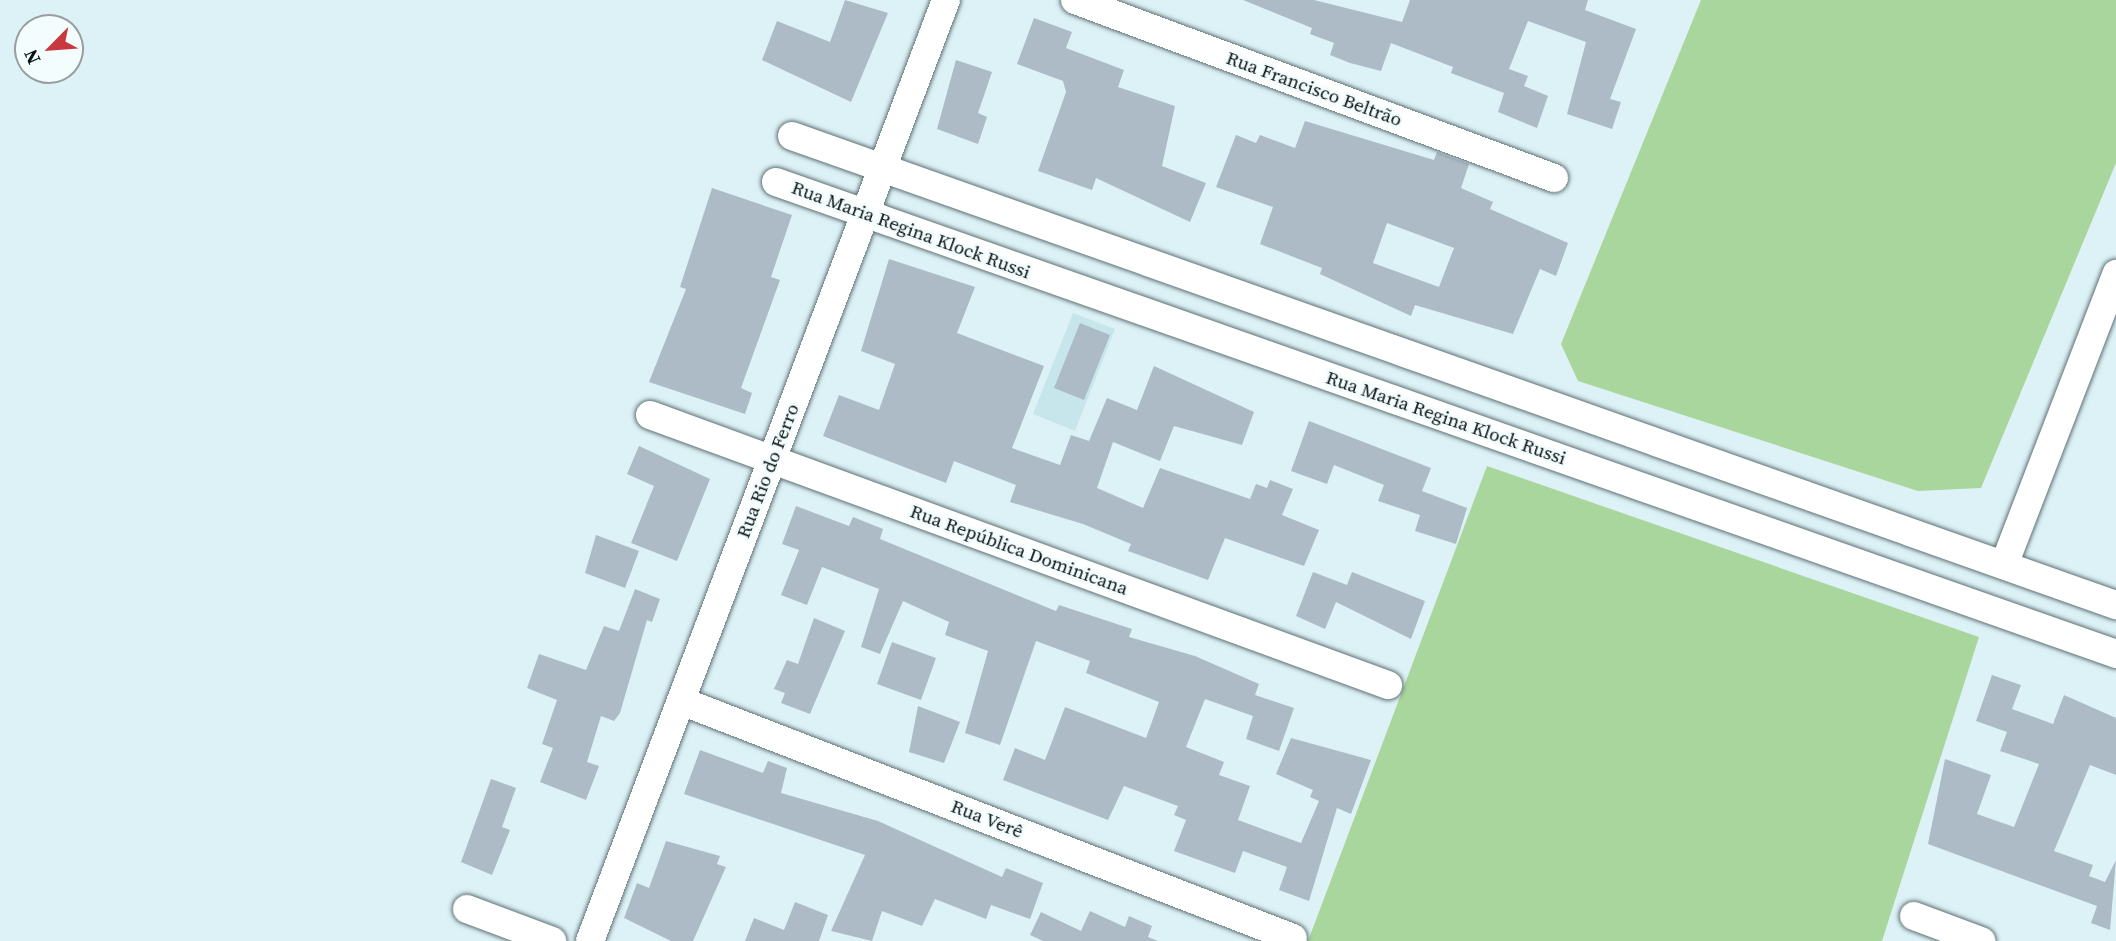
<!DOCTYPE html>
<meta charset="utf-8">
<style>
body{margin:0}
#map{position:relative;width:2116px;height:941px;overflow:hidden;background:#ddf2f6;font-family:"Source Serif 4",serif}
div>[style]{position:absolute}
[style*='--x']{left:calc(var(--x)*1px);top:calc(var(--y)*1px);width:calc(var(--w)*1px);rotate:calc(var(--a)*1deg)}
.built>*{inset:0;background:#c7e6eb}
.green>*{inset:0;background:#a9d69c}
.building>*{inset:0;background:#adbbc7}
.roads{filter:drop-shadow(0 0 2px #5e7174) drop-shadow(0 0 2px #5e7174)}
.minor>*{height:28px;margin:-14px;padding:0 14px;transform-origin:14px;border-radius:14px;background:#fff}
span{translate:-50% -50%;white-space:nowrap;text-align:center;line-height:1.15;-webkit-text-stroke:6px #f4fdfe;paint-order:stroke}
.street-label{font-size:19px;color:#0b1214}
.north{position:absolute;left:14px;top:14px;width:70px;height:70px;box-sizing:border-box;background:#f4fdfe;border:2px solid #979fa0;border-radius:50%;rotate:245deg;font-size:19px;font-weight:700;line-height:28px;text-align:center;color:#0b1214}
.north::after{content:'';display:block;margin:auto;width:24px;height:32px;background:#c8383f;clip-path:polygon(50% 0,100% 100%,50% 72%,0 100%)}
</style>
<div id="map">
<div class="built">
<i style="clip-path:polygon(1073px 313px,1115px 329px,1075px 431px,1033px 414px)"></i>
</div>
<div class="green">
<i style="clip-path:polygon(1701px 0,2116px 0,2116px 163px,1981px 488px,1918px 491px,1578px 381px,1561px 344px)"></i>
<i style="clip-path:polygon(1487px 466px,1979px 637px,1882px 941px,1308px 941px)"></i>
</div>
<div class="building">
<i style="clip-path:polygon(845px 0,888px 13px,851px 102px,762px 60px,777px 21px,830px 42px)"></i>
<i style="clip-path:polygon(1243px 0,1314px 0,1402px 22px,1410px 0,1588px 0,1585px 10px,1636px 29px,1610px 99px,1621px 102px,1612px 129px,1567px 114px,1586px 42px,1528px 21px,1509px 69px,1528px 76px,1524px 86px,1548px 96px,1537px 128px,1498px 112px,1504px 93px,1451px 73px,1453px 67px,1391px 43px,1381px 71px,1350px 63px,1330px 55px,1334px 43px,1310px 34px,1312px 28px)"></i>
<i style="clip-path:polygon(1034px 18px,1072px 32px,1066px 48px,1124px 70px,1118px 87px,1175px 106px,1162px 166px,1206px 183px,1190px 222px,1096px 178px,1092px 190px,1038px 171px,1066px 92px,1063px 81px,1017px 64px)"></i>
<i style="clip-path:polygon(956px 60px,992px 72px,978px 113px,987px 117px,978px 144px,937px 129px)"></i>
<i style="clip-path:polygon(evenodd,1305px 121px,1434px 160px,1437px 152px,1469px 164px,1461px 188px,1493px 202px,1490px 209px,1568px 243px,1556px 276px,1540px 269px,1513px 334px,1415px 305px,1411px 316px,1320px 274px,1322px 268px,1260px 244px,1273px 207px,1216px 187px,1236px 135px,1256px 143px,1260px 135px,1295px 148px,1305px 121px,1387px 223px,1454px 248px,1439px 287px,1373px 263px,1387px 223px)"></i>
<i style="clip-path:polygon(712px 188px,792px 215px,771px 277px,780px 280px,741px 388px,752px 393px,745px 414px,649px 382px,686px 289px,680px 287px)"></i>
<i style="clip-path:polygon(889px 259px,975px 287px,957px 333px,1044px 366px,1012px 448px,1060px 465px,1071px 435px,1089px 441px,1107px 398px,1137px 410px,1154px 366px,1254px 412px,1242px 445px,1174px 426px,1160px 461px,1113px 442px,1097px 488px,1143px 508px,1160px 468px,1250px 499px,1256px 484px,1267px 488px,1270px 480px,1293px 489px,1282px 515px,1319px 530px,1304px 566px,1225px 538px,1208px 580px,1128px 551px,1131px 544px,1083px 524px,1010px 502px,1016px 485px,954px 461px,946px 483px,823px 436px,839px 395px,879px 410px,895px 364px,861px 351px)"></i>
<i style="clip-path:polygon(1080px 323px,1110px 335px,1084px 400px,1054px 388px)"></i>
<i style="clip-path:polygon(1309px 421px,1431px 468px,1422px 491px,1467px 508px,1456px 544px,1415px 531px,1420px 515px,1378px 501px,1384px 485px,1334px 465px,1327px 484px,1291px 471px)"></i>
<i style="clip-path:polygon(639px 446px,710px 479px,677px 561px,631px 543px,654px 486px,627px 474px)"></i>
<i style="clip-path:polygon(796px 506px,849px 526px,853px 517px,883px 529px,880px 539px,1056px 611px,1059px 605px,1132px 629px,1129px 637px,1195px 656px,1259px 684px,1255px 695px,1294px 708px,1279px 751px,1246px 739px,1253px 716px,1205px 699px,1186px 747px,1224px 762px,1219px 775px,1250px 786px,1238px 820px,1301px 843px,1319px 801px,1310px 797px,1313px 790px,1276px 774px,1291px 738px,1371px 760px,1351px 814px,1337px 808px,1309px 901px,1279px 890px,1287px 867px,1243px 851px,1235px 873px,1174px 851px,1186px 820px,1174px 815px,1178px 806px,1124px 786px,1108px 820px,1003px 780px,1015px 748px,1045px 760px,1065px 707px,1146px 738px,1159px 702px,1086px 673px,1090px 661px,1036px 641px,1000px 745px,965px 733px,988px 651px,945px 635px,949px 622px,903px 601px,880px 654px,861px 647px,879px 589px,822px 567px,807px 605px,781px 595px,799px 550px,782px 544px)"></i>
<i style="clip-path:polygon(596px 535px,639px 551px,625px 588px,585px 573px)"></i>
<i style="clip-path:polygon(1313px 572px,1347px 585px,1352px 572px,1425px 601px,1411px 639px,1336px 602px,1325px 629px,1296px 616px)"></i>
<i style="clip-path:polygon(635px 589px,660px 599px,652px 622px,647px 620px,620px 713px,614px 721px,601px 716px,587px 762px,599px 766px,586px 800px,540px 782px,553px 748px,542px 744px,557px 700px,527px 688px,539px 654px,586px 670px,604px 626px,619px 631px)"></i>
<i style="clip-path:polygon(814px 618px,845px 631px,810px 714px,781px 703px,785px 693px,774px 689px,787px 660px,798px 664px)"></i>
<i style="clip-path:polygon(892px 642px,936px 658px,921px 700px,877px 684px)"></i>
<i style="clip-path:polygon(1992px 675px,2021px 685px,2012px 709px,2053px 724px,2064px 695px,2116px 718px,2116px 775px,2090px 765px,2054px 851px,2093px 865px,2089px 876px,2105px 882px,2116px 860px,2110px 930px,2091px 923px,2097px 906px,1928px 844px,1945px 759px,1991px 775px,1977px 814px,2014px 827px,2039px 764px,2000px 751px,2007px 732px,1976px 721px)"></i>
<i style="clip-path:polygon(918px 706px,960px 722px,944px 763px,909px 752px)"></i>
<i style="clip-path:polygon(700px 750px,763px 773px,768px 761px,787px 768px,781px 793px,878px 821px,1002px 877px,1006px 868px,1043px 883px,1030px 919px,991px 905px,986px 919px,935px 899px,922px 926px,882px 911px,872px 941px,831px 931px,865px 855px,684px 794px)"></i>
<i style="clip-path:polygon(491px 779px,516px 788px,502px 827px,510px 830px,492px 875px,461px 862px)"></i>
<i style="clip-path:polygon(666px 841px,720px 856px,717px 864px,726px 867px,693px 941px,671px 941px,624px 918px,637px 883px,649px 888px)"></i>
<i style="clip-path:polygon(795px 902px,828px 915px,819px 941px,745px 941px,754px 918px,784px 930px)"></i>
<i style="clip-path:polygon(1090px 911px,1125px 927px,1129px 916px,1152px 926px,1148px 937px,1158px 941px,1043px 941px,1030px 935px,1041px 912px,1081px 931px)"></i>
</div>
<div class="roads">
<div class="minor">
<i style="--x:1075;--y:0;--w:511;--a:20.39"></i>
<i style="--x:792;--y:136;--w:1405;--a:19.51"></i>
<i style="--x:776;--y:182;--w:1421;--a:19.4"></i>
<i style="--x:650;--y:415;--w:786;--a:20.1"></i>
<i style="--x:2004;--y:565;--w:312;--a:-68.9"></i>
<i style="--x:681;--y:701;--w:656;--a:21.17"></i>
<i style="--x:467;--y:909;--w:91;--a:20.6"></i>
<i style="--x:1914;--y:916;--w:72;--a:20.5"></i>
<i style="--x:590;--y:941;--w:1006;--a:-69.28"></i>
</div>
</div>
<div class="street-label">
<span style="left:1314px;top:89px;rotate:20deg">Rua Francisco Beltrão</span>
<span style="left:911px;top:230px;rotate:20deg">Rua Maria Regina Klock Russi</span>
<span style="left:1446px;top:418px;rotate:19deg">Rua Maria Regina Klock Russi</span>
<span style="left:768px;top:471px;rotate:-69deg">Rua Rio do Ferro</span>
<span style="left:1019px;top:550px;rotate:20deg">Rua República Dominicana</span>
<span style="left:987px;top:819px;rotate:21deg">Rua Verê</span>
</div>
<div class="north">N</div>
</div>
